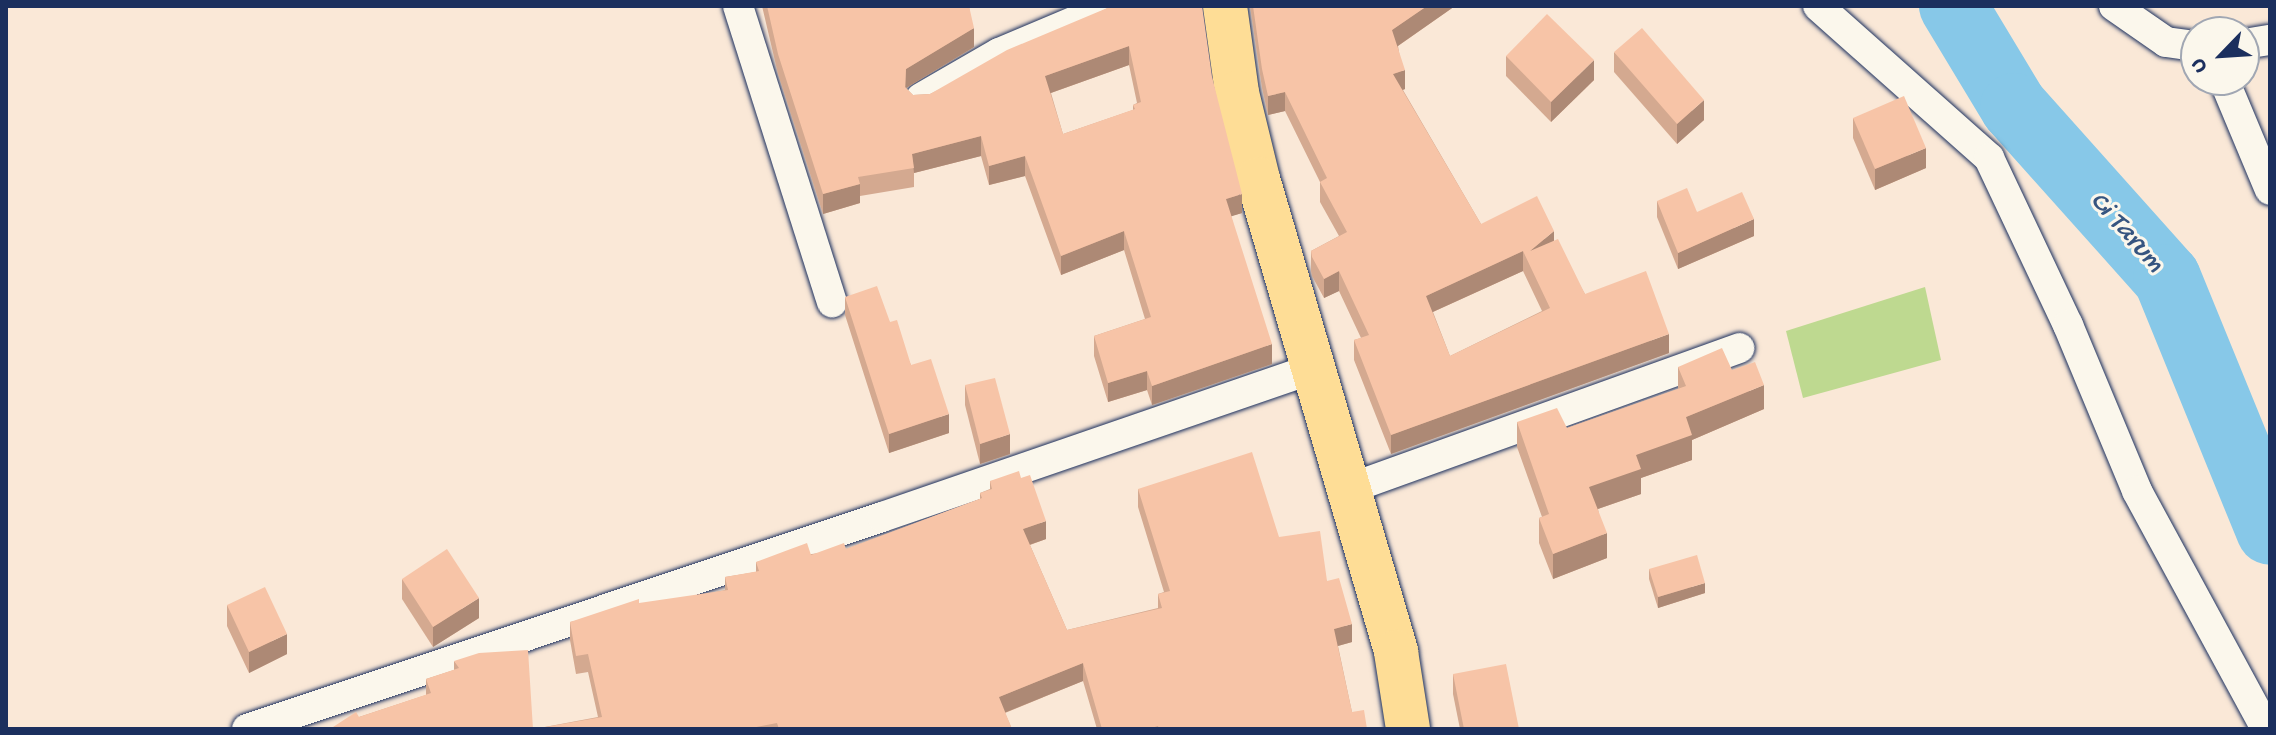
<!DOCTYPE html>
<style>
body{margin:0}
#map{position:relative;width:2276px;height:735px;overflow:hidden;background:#fae8d7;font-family:"Gochi Hand",sans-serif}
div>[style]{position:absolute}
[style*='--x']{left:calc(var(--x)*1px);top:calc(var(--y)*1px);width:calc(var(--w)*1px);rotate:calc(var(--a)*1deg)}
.green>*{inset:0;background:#bed990}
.river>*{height:68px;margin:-34px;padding:0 34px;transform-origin:34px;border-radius:34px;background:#87c8e8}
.roads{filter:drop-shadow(0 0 2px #1b2f5e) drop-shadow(0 0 2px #1b2f5e)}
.minor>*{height:30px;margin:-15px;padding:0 15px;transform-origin:15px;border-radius:15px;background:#fbf7ec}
.primary>*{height:44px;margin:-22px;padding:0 22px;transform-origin:22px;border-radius:22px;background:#fedd96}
.wall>*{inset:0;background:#d4a990}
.shaded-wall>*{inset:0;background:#ad8975}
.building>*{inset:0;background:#f7c4a7}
span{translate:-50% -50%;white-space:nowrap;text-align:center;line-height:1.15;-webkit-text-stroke:6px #fbf7ec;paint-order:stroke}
.water-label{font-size:28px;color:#365580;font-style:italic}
.frame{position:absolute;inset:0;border:8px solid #1b2f5e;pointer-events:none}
.north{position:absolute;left:2180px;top:16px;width:80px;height:80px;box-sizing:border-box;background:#fbf7ec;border:2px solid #a1a7b3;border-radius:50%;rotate:245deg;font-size:22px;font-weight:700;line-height:32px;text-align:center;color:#1b2f5e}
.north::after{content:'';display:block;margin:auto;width:28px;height:36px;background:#1b2f5e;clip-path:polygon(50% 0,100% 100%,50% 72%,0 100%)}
</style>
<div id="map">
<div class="green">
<i style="clip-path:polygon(1925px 287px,1941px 360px,1803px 398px,1786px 331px)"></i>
</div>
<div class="river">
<i style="--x:1953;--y:6;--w:118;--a:58.9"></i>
<i style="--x:2014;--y:107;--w:229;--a:48.2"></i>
<i style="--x:2167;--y:278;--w:273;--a:67.8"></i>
</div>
<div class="roads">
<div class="minor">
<i style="--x:738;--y:6;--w:311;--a:72.4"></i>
<i style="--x:1818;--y:6;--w:229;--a:41.6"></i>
<i style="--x:1989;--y:158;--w:185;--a:64.7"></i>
<i style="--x:2068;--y:325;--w:180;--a:67.4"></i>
<i style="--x:2137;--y:491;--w:271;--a:61.5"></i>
<i style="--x:2114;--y:6;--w:63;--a:34.7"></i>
<i style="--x:2166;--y:42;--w:30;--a:8"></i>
<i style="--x:2244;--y:44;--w:26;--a:-9"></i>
<i style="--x:2224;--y:80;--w:119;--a:67.3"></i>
<i style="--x:921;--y:98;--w:90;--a:-30"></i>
<i style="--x:999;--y:53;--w:121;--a:-22.8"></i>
<i style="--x:1348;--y:489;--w:416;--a:-19.8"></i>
<i style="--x:247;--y:729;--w:669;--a:-18.46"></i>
<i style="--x:882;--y:517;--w:455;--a:-19"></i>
</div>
<div class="primary">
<i style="--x:1225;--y:6;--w:88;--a:82.1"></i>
<i style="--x:1237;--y:93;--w:89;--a:76.3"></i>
<i style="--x:1258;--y:179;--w:493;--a:73.7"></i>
<i style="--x:1396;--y:652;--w:78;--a:81.1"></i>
</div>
</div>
<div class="wall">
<i style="clip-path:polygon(evenodd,762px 6px,969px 6px,974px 47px,906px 88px,913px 95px,930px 94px,1112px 6px,1212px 77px,1242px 213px,1231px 216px,1272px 364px,1152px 405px,1147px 390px,1108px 402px,1094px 356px,1094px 336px,1145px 319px,1124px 250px,1061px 275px,1025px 176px,989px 185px,981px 156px,914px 173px,914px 187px,860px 196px,860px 203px,823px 214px,778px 74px,762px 6px,1129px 65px,1137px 103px,1133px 105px,1133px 110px,1063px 134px,1051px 93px,1129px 65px)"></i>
<i style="clip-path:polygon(evenodd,1250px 6px,1455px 6px,1398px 46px,1405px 89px,1403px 90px,1481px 224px,1554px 241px,1585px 294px,1669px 353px,1391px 454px,1354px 360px,1354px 340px,1361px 338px,1339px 291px,1324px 298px,1312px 276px,1311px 271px,1311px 251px,1339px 236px,1320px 202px,1320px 182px,1285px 111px,1268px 115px,1262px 88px,1250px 6px,1523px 271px,1542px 311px,1450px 356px,1433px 312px,1523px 271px)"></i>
<i style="clip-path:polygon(1614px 52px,1704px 120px,1677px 144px,1614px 72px)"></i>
<i style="clip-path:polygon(1506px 56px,1594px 80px,1551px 122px,1506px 76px)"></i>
<i style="clip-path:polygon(1853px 118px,1926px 168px,1875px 190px,1853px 138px)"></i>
<i style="clip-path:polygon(1657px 201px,1697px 212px,1754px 236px,1678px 269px,1657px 217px)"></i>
<i style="clip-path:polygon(845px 297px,890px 322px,911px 365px,949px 433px,889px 453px,845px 315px)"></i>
<i style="clip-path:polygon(1678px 367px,1732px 370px,1764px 409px,1692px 440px,1692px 460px,1641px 478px,1641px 494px,1598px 509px,1607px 558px,1553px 579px,1539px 543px,1539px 518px,1542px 517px,1517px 447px,1517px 422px,1567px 428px,1678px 389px)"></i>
<i style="clip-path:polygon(965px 385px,1010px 454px,980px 464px,965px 405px)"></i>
<i style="clip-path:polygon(1021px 478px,1046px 539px,1030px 545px,1067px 630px,1158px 608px,1158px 594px,1164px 592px,1138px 507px,1138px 489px,1279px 537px,1327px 581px,1352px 642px,1338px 646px,1352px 712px,1367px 729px,1097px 729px,1083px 681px,1005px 713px,1012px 729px,534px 729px,598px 717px,588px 672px,576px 674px,570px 640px,570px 622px,725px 590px,725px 577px,756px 572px,756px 562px,846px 549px,980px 499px,980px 493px,990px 489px,990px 481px)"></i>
<i style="clip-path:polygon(1649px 569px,1705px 593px,1658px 608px,1649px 579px)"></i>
<i style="clip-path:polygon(402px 579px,479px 618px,433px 647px,402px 599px)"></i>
<i style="clip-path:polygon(227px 605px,287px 654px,249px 673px,227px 626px)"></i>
<i style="clip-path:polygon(454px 661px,533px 729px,359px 717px,426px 695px,426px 679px,454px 670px)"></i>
<i style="clip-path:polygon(1453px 674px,1519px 729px,1460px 729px,1453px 694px)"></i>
</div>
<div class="shaded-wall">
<i style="clip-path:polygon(1427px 6px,1455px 6px,1392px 50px,1392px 30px)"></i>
<i style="clip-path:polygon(974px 28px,974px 47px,906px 88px,905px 106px,906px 69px)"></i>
<i style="clip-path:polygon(1129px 46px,1129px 65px,1045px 95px,1045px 76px)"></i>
<i style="clip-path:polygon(1594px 60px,1594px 80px,1551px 122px,1551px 102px)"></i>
<i style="clip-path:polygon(1405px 70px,1405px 89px,1393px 93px,1393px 74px)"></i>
<i style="clip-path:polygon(1285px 92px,1285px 111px,1268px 115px,1268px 96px)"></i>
<i style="clip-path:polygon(1704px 100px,1704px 120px,1677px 144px,1677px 124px)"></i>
<i style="clip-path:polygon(981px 136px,981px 156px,914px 173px,912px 154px)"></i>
<i style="clip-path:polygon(1926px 148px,1926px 168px,1875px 190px,1875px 169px)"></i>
<i style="clip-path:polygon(1025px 156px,1025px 176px,989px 185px,989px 166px)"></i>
<i style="clip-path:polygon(860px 184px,860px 203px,823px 214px,823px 194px)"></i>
<i style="clip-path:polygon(1242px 194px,1242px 213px,1226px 218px,1226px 199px)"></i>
<i style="clip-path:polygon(1754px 219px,1754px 236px,1678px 269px,1678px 253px)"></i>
<i style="clip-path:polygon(1124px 231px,1124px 250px,1061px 275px,1061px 256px)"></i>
<i style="clip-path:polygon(1554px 231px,1554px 250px,1530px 251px)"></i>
<i style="clip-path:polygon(1523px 251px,1523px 271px,1426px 315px,1426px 296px)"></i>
<i style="clip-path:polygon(1339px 271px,1339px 291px,1324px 298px,1324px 279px)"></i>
<i style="clip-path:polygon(1669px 334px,1669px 353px,1391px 454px,1391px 435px)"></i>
<i style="clip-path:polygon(1272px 344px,1272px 364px,1152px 405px,1152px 386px)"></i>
<i style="clip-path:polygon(1147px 371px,1147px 390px,1108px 402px,1108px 383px)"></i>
<i style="clip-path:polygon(1764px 385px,1764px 409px,1692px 440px,1692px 460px,1641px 478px,1641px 494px,1589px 512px,1589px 487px,1636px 455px,1686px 417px)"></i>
<i style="clip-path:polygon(949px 414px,949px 433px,889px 453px,889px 434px)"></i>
<i style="clip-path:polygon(1010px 434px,1010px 454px,980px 464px,980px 444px)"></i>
<i style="clip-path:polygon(1046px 521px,1046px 539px,1023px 547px,1023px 529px)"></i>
<i style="clip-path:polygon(1607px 533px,1607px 558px,1553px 579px,1553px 554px)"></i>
<i style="clip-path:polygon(1705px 583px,1705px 593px,1658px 608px,1658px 597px)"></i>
<i style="clip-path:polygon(479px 598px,479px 618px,433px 647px,433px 627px)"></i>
<i style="clip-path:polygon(1352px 624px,1352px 642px,1334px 647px,1334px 629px)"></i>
<i style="clip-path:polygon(287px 634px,287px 654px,249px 673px,249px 652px)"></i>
<i style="clip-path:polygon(1083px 663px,1083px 681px,999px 715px,999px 697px)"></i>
</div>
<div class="building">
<i style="clip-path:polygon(evenodd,767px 6px,969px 6px,974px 28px,906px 69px,905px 87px,913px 95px,930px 94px,1007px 50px,1112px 6px,1202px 6px,1212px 77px,1242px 194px,1226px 199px,1272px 344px,1152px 386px,1147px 371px,1108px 383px,1094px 336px,1151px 317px,1124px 231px,1061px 256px,1025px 156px,989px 166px,981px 136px,912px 154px,914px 168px,858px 177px,860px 184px,823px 194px,778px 54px,767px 6px,1129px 46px,1141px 102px,1133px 105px,1135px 109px,1063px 134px,1045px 76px,1129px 46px)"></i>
<i style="clip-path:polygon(evenodd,1253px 6px,1427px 6px,1392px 30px,1405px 70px,1393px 74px,1481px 224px,1537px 196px,1554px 231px,1530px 251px,1558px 239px,1585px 294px,1646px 271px,1669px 334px,1391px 435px,1354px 340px,1369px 335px,1339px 271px,1324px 279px,1312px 257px,1311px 251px,1347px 232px,1320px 182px,1327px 178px,1285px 92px,1268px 96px,1262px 69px,1253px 6px,1523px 251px,1550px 308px,1450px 356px,1426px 296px,1523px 251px)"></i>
<i style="clip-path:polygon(1547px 14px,1594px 60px,1551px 102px,1506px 56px)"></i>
<i style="clip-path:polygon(1642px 28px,1704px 100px,1677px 124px,1614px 52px)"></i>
<i style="clip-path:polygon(1904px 96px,1926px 148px,1875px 169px,1853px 118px)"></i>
<i style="clip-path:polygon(1687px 188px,1697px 212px,1742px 192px,1754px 219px,1678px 253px,1657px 201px)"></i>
<i style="clip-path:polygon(877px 286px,890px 322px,897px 320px,911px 365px,931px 359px,949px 414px,889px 434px,845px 297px)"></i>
<i style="clip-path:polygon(1722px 348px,1732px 370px,1755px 362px,1764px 385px,1686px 417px,1692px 435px,1636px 455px,1641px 469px,1589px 487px,1607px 533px,1553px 554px,1539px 518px,1549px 514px,1517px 422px,1557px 408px,1567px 428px,1686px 386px,1678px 367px)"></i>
<i style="clip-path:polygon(995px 378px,1010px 434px,980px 444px,965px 385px)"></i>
<i style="clip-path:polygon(1252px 452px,1279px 537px,1320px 531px,1327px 581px,1339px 578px,1352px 624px,1334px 629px,1352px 712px,1364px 710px,1367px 729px,1159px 729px,1158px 726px,1148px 729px,1102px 729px,1083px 663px,999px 697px,1012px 729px,779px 729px,777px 723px,746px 729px,534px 729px,602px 717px,588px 654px,576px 656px,570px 622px,639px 599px,639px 603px,728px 590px,725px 577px,759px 571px,756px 562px,807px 543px,811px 555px,844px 543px,846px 549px,982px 498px,980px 493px,992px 489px,990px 481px,1019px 471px,1021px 478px,1030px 475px,1046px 521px,1023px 529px,1067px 630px,1162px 608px,1158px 594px,1170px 591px,1138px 489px)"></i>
<i style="clip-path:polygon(447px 549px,479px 598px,433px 627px,402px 579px)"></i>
<i style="clip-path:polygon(1697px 555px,1705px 583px,1658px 597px,1649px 569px)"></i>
<i style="clip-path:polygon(265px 587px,287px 634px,249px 652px,227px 605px)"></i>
<i style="clip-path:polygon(528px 650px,533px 729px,330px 729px,356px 712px,359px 717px,431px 693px,426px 679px,459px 668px,454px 661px,479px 653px)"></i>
<i style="clip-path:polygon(1506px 664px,1519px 729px,1464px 729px,1453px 674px)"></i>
</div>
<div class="water-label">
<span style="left:2126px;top:233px;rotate:48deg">Ci Tarum</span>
</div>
<div class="frame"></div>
<div class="north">U</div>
</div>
